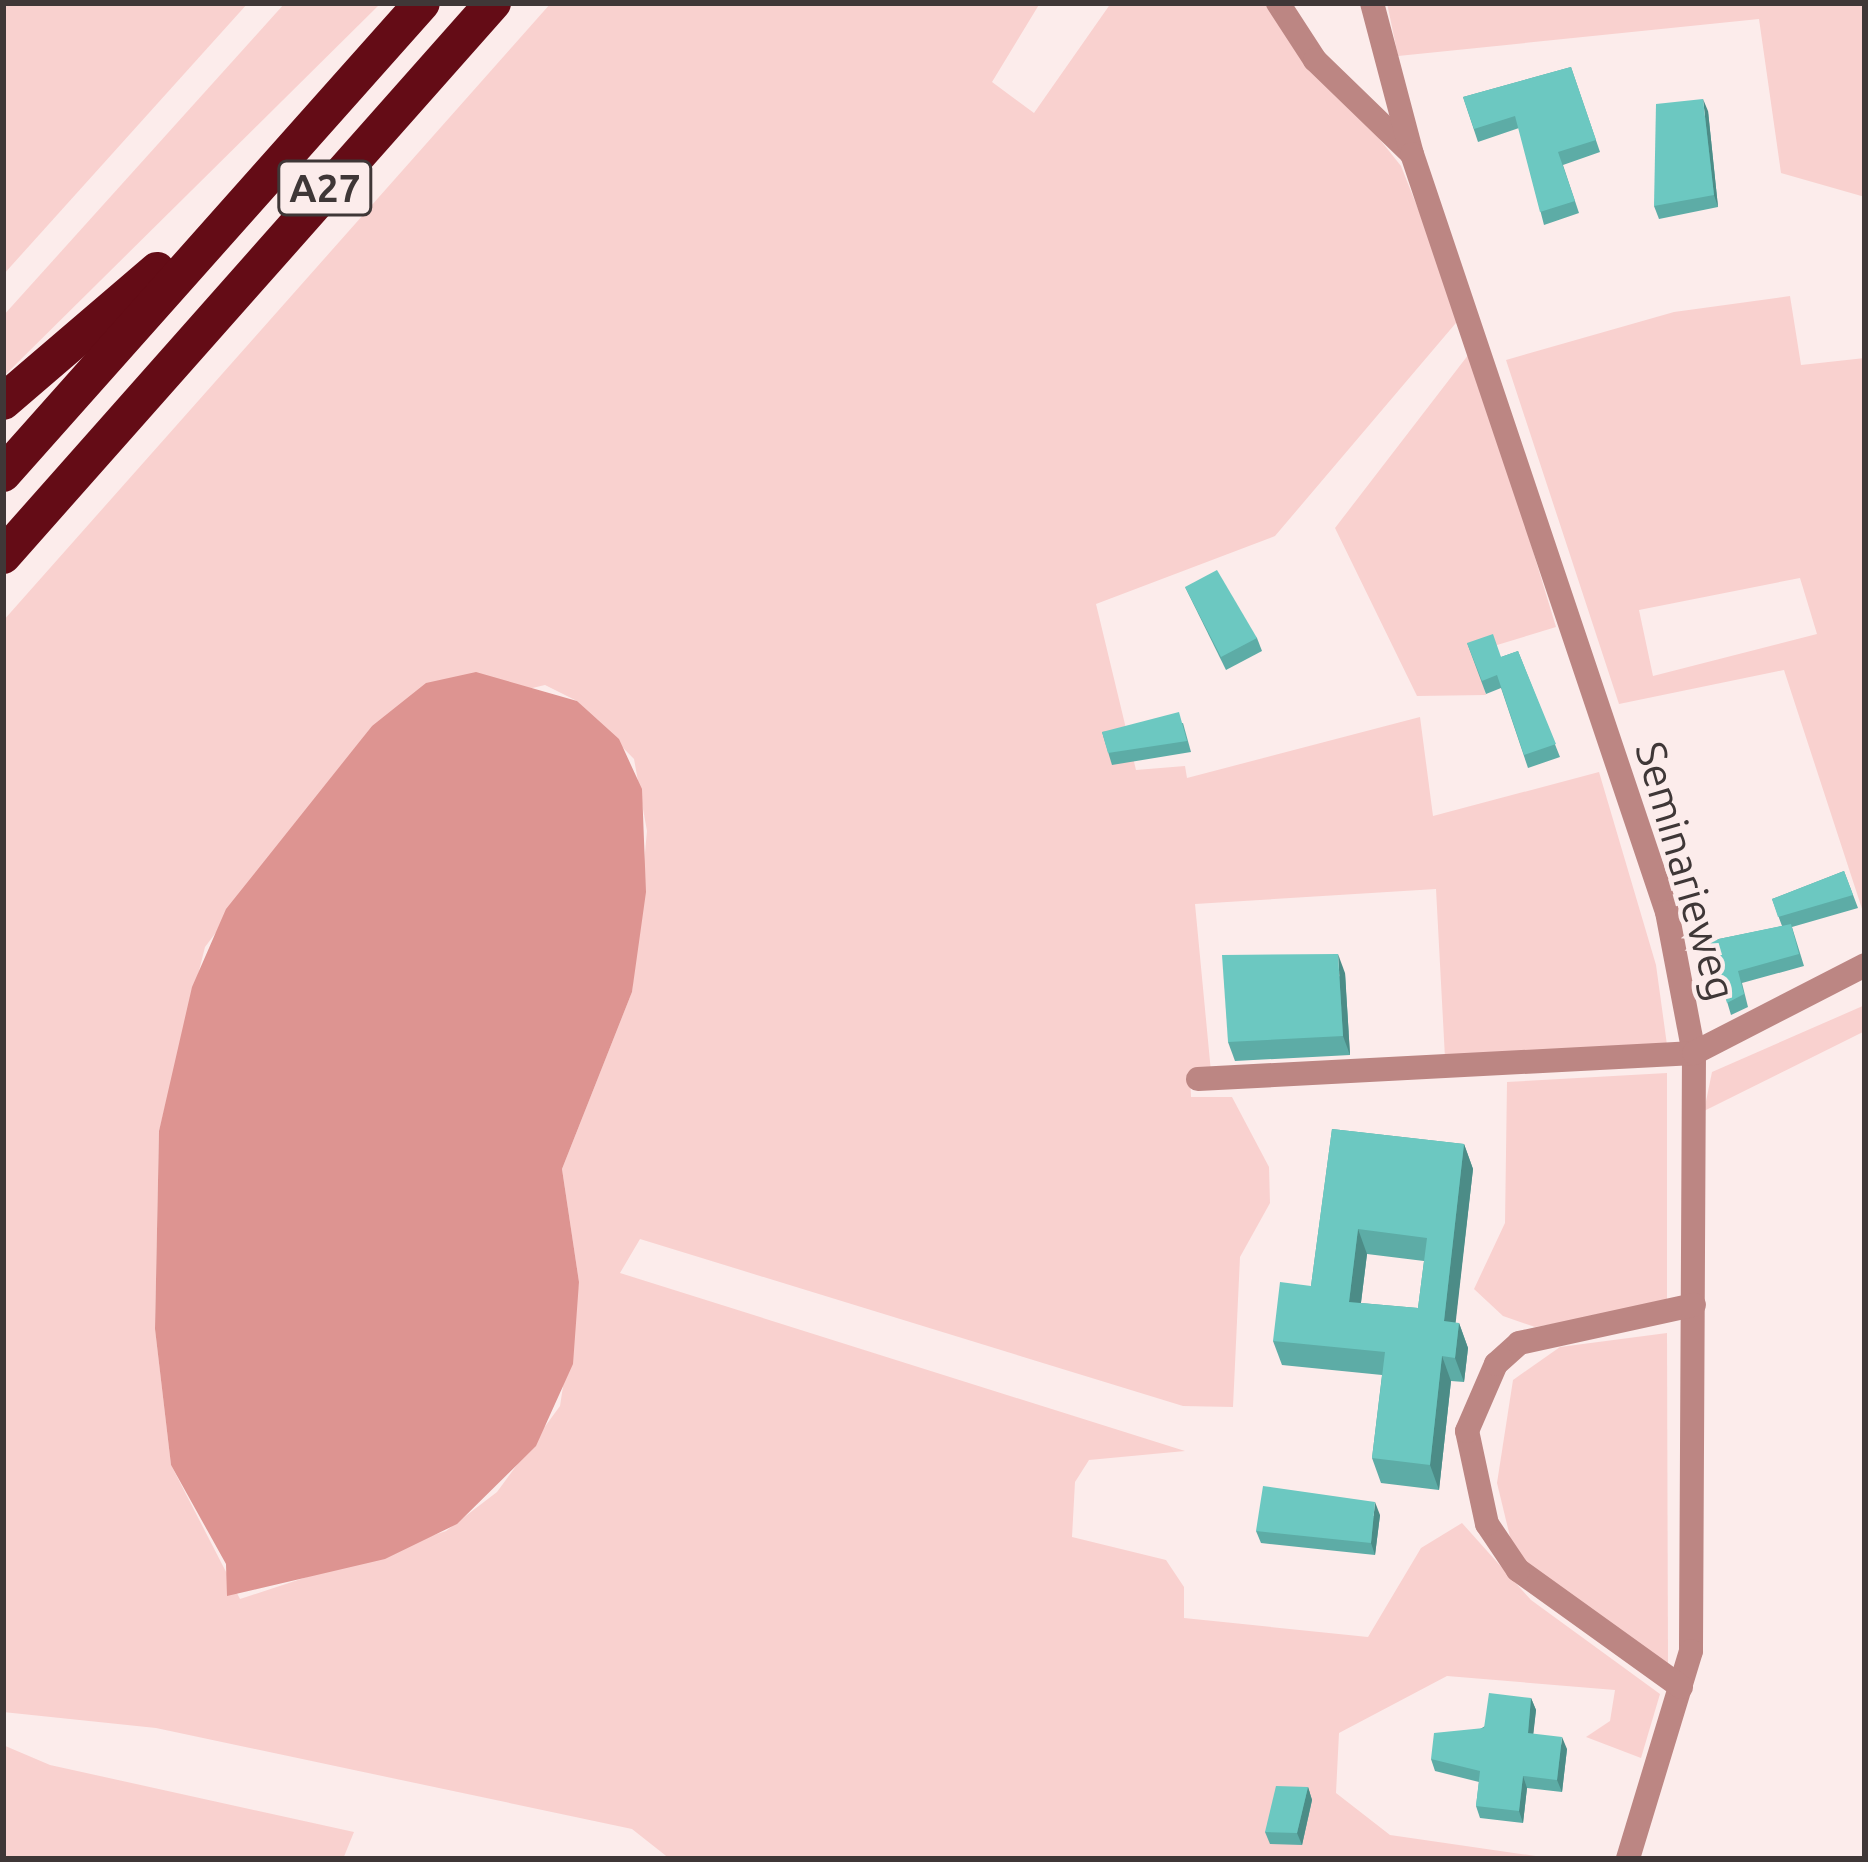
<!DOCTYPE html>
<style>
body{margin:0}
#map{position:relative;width:1868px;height:1862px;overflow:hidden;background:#fceceb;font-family:Ubuntu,sans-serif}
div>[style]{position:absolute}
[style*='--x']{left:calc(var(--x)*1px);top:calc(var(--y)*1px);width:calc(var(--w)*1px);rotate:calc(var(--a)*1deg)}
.green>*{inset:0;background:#f9d1cf}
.water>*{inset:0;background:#dd9491}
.street>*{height:24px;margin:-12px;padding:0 12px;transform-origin:12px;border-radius:12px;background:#bc8683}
.highway>*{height:36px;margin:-18px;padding:0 18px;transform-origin:18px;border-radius:18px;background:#640c16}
.wall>*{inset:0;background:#5daca6}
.shaded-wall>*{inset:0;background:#4c8c87}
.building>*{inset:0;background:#6cc8c1}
span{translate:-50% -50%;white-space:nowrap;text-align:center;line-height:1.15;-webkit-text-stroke:9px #fceceb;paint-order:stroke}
.shield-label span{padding:3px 9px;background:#fceceb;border:3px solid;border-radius:9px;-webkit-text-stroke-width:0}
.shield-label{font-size:39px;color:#3f3737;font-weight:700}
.street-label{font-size:42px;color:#3f3737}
.frame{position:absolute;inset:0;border:6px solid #3f3737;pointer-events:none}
</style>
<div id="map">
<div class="green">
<i style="clip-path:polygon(3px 3px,248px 3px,3px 275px)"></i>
<i style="clip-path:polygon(285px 3px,381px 3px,3px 377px,3px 316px)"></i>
<i style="clip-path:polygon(evenodd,551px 3px,1040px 3px,992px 82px,1034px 113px,1111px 3px,1271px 3px,1401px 166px,1461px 317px,1275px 536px,1096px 604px,1136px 770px,1185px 766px,1187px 778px,1420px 717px,1433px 816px,1599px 772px,1656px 965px,1667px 1045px,1445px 1058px,1436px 889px,1195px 904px,1211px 1072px,1190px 1073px,1191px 1097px,1232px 1097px,1269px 1167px,1270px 1203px,1240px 1257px,1233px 1407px,1183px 1406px,640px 1239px,620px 1273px,1185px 1451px,1089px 1460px,1075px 1482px,1072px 1537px,1166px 1560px,1184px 1587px,1184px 1618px,1368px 1637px,1421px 1548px,1462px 1523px,1531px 1600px,1660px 1694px,1641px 1758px,1586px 1737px,1610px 1721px,1615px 1690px,1447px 1676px,1339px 1733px,1336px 1793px,1390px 1835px,1556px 1859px,670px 1859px,632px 1829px,156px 1728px,3px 1712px,3px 621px,551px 3px,545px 685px,577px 701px,634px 759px,647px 831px,632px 992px,562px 1169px,579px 1282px,560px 1406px,497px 1492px,446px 1531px,240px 1599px,171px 1465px,155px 1329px,159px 1131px,205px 947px,372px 726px,545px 685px)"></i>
<i style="clip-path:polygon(1387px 3px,1865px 3px,1865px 197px,1781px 173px,1759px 19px,1398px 56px)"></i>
<i style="clip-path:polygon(evenodd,1790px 296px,1801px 365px,1865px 358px,1865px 918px,1784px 670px,1619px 704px,1506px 360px,1674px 312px,1790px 296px,1800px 578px,1817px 634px,1653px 676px,1639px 610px,1800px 578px)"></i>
<i style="clip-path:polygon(1472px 350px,1556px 627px,1474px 652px,1486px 695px,1417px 696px,1335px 528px)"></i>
<i style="clip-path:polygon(1865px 1005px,1865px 1031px,1704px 1111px,1712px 1072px)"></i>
<i style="clip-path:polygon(1667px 1073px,1667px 1305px,1535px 1327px,1503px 1316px,1474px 1289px,1505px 1223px,1507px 1082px)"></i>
<i style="clip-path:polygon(1667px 1333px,1668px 1667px,1534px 1572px,1512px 1545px,1497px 1483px,1513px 1380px,1560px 1347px)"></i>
<i style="clip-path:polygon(3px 1745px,50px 1765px,354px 1832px,343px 1859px,3px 1859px)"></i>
</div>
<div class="water">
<i style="clip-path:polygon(476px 672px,577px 701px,619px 739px,642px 789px,646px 892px,632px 992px,562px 1169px,579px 1282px,573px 1364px,536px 1446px,457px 1524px,385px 1559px,227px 1596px,226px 1564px,171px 1465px,155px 1329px,159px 1131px,192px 987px,226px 909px,372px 726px,426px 683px)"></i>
</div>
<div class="street">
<i style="--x:1278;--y:3;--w:68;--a:57"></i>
<i style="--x:1315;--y:60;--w:134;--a:44.1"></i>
<i style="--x:1372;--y:3;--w:156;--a:75.2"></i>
<i style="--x:1412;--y:154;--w:800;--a:71.41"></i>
<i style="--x:1667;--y:912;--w:144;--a:79.2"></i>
<i style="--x:1694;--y:1053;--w:598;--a:90.29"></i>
<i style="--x:1691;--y:1651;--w:217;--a:106.9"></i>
<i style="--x:1198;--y:1079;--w:497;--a:-3"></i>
<i style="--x:1694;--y:1053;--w:192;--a:-27.2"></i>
<i style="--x:1681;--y:1687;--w:201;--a:-144.3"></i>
<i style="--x:1518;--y:1570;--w:55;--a:-124"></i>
<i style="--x:1487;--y:1524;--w:95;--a:-102.1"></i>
<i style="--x:1467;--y:1431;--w:73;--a:-66.6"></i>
<i style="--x:1496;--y:1364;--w:31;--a:-42"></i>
<i style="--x:1519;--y:1343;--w:179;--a:-12.3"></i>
</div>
<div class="highway">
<i style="--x:3;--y:402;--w:203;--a:-40.6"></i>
<i style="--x:3;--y:474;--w:630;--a:-48.34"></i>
<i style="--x:3;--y:556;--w:739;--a:-48.46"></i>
</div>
<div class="wall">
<i style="clip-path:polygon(1571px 67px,1600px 152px,1563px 165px,1579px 213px,1544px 225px,1519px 128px,1478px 142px,1463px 97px)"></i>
<i style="clip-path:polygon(1708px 111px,1718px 207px,1659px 219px,1654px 206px)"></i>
<i style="clip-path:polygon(1185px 587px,1257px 638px,1262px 651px,1226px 670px)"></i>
<i style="clip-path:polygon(1467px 643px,1501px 657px,1518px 651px,1560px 757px,1528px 768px,1501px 688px,1486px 694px)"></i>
<i style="clip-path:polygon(1183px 723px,1191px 752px,1112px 765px,1102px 732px)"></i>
<i style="clip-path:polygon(1844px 871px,1858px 908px,1792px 927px,1804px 966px,1742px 983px,1748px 1007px,1731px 1015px,1709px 941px,1782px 926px,1772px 899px)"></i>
<i style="clip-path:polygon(1345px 973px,1350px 1055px,1235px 1061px,1228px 1042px)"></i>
<i style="clip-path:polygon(evenodd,1332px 1129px,1464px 1144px,1473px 1169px,1455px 1323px,1459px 1323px,1468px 1348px,1464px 1382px,1451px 1381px,1439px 1490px,1381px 1483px,1372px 1458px,1382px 1375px,1282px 1365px,1273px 1341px,1311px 1286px,1332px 1129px,1367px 1254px,1424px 1261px,1418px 1308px,1361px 1303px,1367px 1254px)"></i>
<i style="clip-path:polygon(1380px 1515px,1375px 1555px,1261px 1543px,1256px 1531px)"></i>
<i style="clip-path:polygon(1531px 1698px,1536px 1710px,1533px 1734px,1567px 1749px,1562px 1792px,1527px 1788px,1523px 1823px,1480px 1818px,1476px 1806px,1479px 1782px,1435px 1771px,1431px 1759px)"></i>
<i style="clip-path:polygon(1308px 1787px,1312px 1800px,1302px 1845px,1270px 1844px,1265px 1832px)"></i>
</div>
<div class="shaded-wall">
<i style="clip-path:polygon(1703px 99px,1708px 111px,1718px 207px,1714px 195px)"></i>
<i style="clip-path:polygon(1338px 954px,1345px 973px,1350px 1055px,1343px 1036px)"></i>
<i style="clip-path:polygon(1464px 1144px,1473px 1169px,1453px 1346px,1444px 1321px)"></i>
<i style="clip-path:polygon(1358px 1229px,1367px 1254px,1358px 1326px,1349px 1302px)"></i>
<i style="clip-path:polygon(1459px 1323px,1468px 1348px,1464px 1382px,1455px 1358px)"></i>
<i style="clip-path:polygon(1442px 1356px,1451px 1381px,1439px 1490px,1430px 1465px)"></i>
<i style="clip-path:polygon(1375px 1502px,1380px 1515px,1375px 1555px,1371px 1543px)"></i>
<i style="clip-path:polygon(1531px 1698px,1536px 1710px,1532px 1746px,1528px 1733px)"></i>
<i style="clip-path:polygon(1562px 1737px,1567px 1749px,1562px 1792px,1557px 1780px)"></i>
<i style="clip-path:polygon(1523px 1776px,1527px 1788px,1523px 1823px,1519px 1811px)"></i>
<i style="clip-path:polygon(1308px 1787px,1312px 1800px,1302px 1845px,1297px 1833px)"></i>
</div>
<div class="building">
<i style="clip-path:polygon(1571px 67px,1596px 140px,1558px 152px,1575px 201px,1540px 212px,1515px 116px,1474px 129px,1463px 97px)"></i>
<i style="clip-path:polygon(1703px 99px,1714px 195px,1654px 206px,1656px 104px)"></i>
<i style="clip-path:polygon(1217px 570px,1257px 638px,1221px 657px,1185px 587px)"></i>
<i style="clip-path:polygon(1493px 634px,1501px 657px,1518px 651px,1556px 744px,1524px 755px,1497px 675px,1482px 681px,1467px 643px)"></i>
<i style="clip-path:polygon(1179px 712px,1187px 741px,1108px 753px,1102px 732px)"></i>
<i style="clip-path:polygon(1844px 871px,1853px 895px,1778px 917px,1772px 899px)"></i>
<i style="clip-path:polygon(1791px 924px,1799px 954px,1738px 971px,1744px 994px,1727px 1003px,1709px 941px)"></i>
<i style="clip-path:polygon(1338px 954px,1343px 1036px,1228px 1042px,1222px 955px)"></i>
<i style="clip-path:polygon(evenodd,1332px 1129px,1464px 1144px,1444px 1321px,1459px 1323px,1455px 1358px,1442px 1356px,1430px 1465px,1372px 1458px,1385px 1352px,1273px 1341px,1280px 1282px,1311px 1286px,1332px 1129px,1358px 1229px,1427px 1238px,1418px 1308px,1349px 1302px,1358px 1229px)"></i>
<i style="clip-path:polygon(1263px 1486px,1375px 1502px,1371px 1543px,1256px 1531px)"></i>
<i style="clip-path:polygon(1489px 1693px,1531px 1698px,1528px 1733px,1562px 1737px,1557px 1780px,1523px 1776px,1519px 1811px,1476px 1806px,1480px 1771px,1431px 1759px,1434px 1733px,1484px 1728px)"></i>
<i style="clip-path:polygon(1276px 1786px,1308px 1787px,1297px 1833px,1265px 1832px)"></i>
</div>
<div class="shield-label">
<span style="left:325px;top:188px">A27</span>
</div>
<div class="street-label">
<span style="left:1686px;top:871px;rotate:74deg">Seminarieweg</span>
</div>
<div class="frame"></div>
</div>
